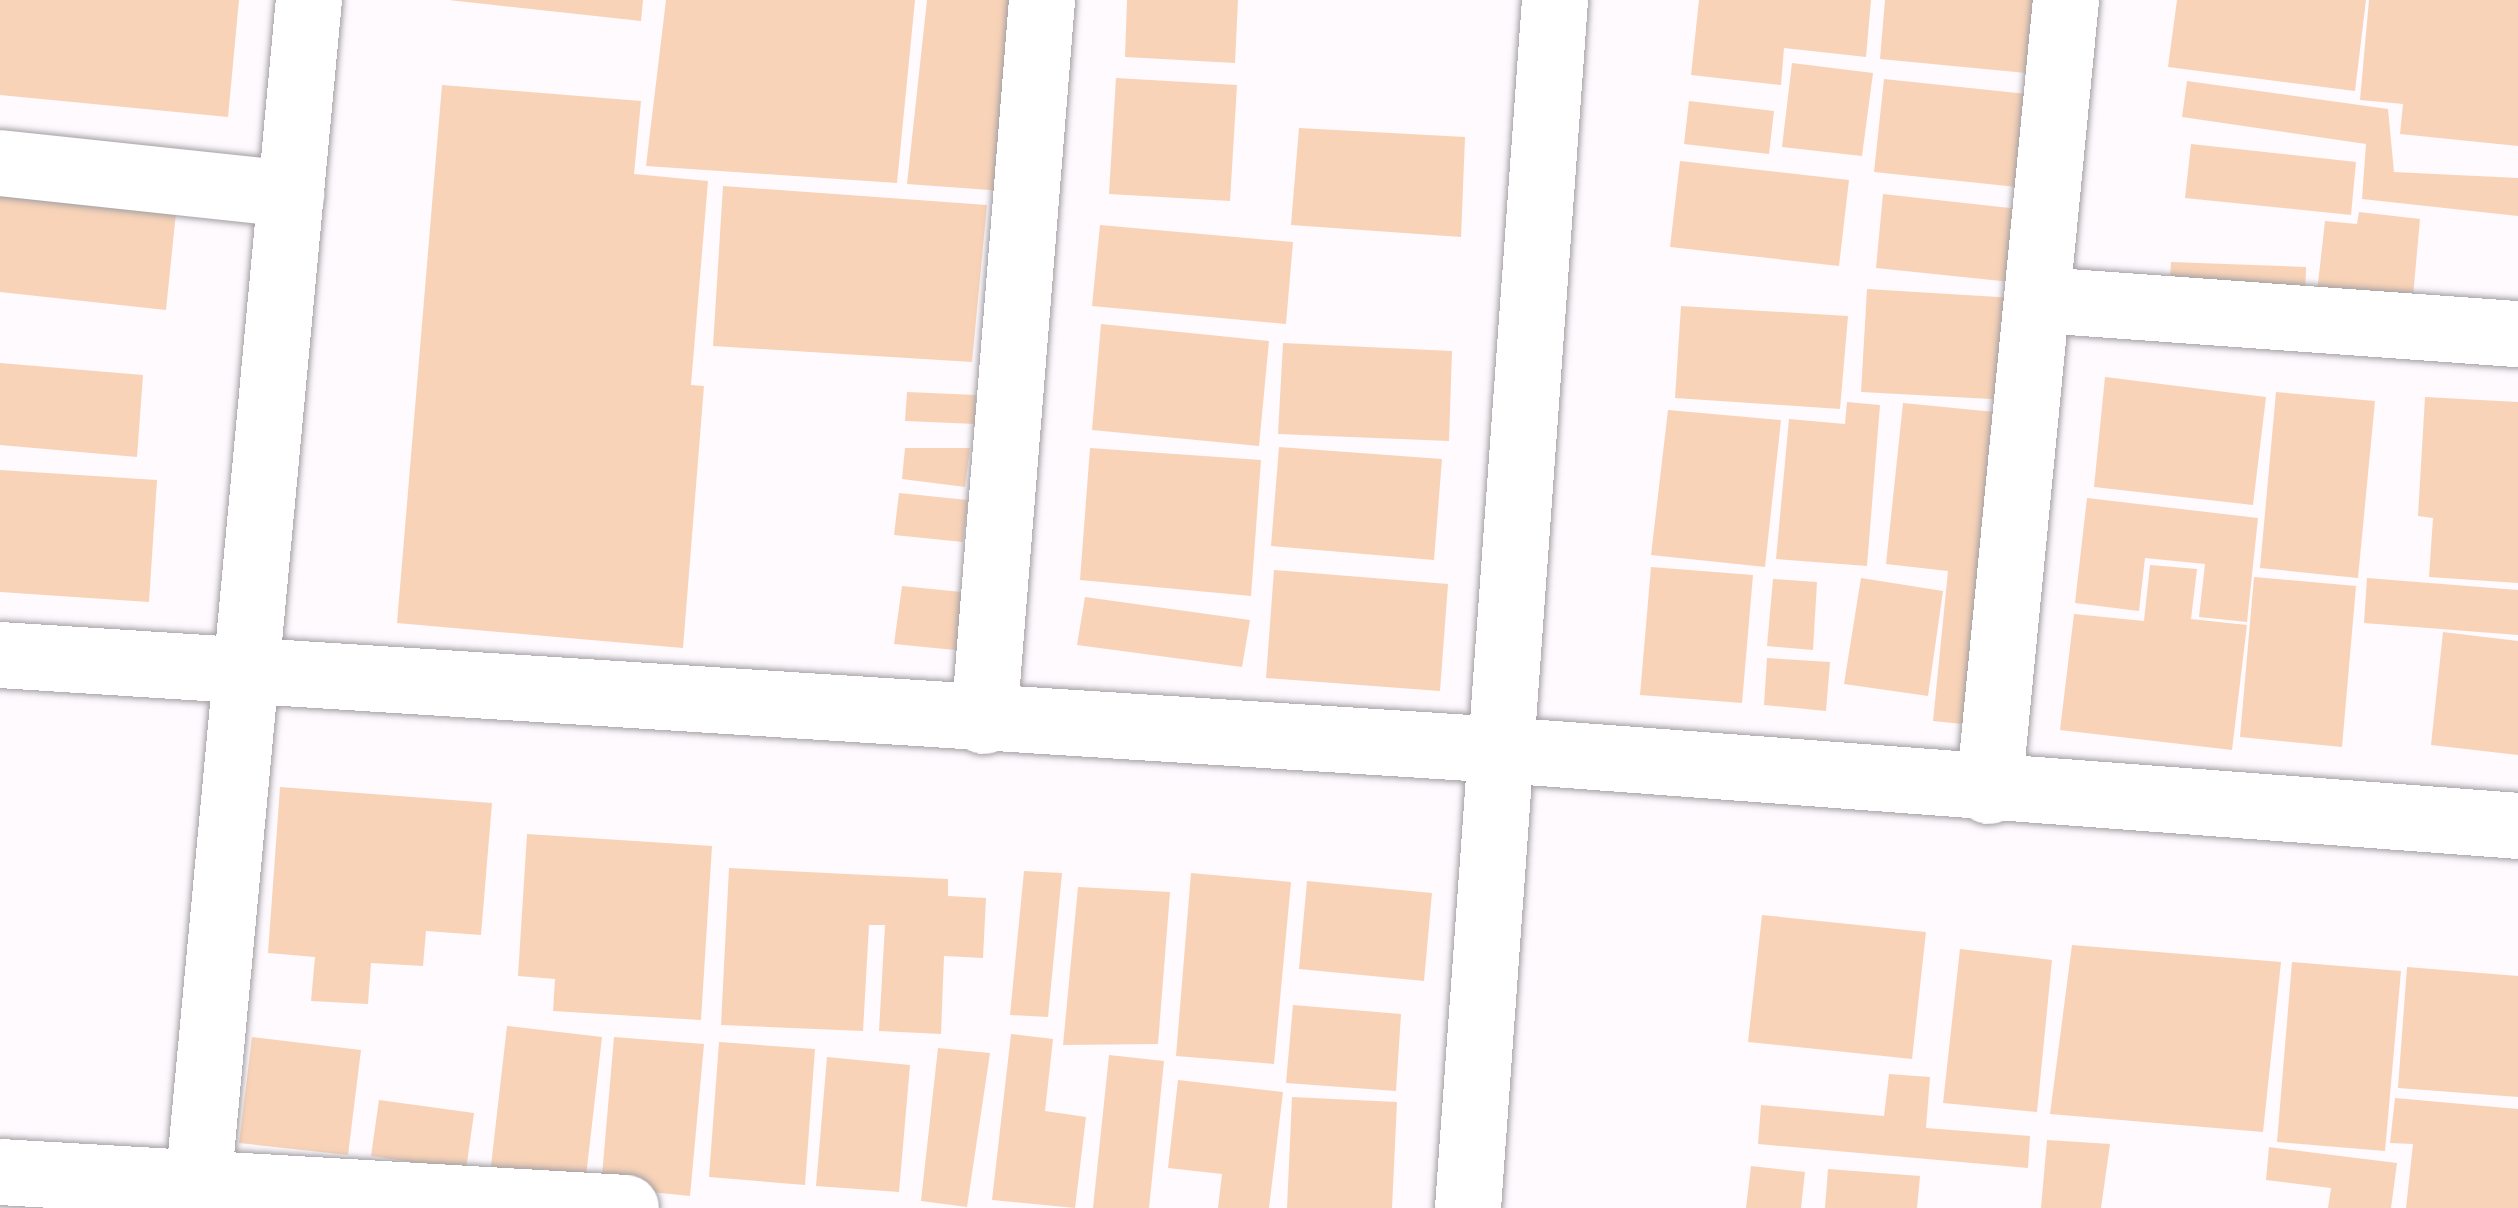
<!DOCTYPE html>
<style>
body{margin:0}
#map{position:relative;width:2518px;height:1208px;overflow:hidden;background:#fefafe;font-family:Cabin,sans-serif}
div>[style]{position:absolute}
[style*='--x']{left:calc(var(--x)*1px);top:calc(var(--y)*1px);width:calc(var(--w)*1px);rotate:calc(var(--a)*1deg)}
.building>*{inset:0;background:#f8d3b8}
.roads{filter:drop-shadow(0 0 3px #a39fa3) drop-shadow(0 0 3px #a39fa3)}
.minor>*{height:66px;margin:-33px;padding:0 33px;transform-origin:33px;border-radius:33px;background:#fff}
span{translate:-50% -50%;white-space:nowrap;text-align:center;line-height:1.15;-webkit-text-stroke:12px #fff;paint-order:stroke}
</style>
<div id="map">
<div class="building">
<i style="clip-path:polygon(0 0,239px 0,228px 117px,0 95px)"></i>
<i style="clip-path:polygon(449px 0,643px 0,641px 21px)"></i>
<i style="clip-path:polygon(666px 0,915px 0,897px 183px,646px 166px)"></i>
<i style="clip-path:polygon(927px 0,1026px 0,1003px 191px,907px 184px)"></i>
<i style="clip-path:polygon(1127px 0,1238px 0,1235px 63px,1125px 57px)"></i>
<i style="clip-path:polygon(1699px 0,1871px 0,1866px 57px,1784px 48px,1781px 85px,1691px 75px)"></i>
<i style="clip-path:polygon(1885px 0,2054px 0,2047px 75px,1880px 59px)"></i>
<i style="clip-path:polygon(2177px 0,2366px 0,2355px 91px,2168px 67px)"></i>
<i style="clip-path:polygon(2369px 0,2518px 0,2518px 146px,2400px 134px,2403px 104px,2360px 100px)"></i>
<i style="clip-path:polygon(1792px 63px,1873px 73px,1862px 156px,1782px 147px)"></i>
<i style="clip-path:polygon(1116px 78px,1237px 85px,1230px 201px,1109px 194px)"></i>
<i style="clip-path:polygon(1884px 79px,2036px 95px,2026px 188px,1874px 172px)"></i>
<i style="clip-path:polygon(2187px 81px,2388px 109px,2394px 172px,2518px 178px,2518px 216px,2362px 199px,2366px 144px,2182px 117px)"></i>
<i style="clip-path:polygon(442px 85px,641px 101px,634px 174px,708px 181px,691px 385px,704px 386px,683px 648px,397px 623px)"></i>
<i style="clip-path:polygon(1689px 101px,1774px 111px,1769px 154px,1684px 144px)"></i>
<i style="clip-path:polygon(1299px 128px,1465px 137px,1461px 237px,1291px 225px)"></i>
<i style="clip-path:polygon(2191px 144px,2356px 162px,2351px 215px,2185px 198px)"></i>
<i style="clip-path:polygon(1680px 161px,1849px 180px,1839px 266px,1670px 247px)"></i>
<i style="clip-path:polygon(0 186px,177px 203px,166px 310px,0 292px)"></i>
<i style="clip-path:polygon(723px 186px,987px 205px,972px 362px,713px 346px)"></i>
<i style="clip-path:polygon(1883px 194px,2019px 209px,2011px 282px,1876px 268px)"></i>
<i style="clip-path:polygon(2359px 212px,2420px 219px,2411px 319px,2315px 310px,2325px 221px,2357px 224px)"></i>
<i style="clip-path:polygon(1100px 225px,1293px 242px,1286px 324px,1092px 306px)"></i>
<i style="clip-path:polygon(2171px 262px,2306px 267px,2305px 303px,2169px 297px)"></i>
<i style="clip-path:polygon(1867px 289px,2015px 298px,2009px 400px,1861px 392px)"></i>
<i style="clip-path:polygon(1681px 306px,1848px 316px,1840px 409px,1675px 398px)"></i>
<i style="clip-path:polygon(1101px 324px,1269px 341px,1259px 446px,1092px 430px)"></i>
<i style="clip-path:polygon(1283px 343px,1452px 351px,1449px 441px,1278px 434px)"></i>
<i style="clip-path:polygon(0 363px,143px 375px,137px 457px,0 445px)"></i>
<i style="clip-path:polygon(2105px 377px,2266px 397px,2253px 505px,2094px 487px)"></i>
<i style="clip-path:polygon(907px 392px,976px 395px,975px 424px,905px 421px)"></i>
<i style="clip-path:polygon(2276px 392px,2375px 401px,2358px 578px,2260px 568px)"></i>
<i style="clip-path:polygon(2425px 397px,2518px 402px,2518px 583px,2429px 577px,2433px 518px,2418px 516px)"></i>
<i style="clip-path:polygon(1847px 402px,1880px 405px,1867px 566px,1776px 559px,1789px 419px,1845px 424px)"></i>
<i style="clip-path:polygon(1903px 403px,2015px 414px,1982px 726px,1933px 721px,1948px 571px,1886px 564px)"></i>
<i style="clip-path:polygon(1668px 410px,1781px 420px,1765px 567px,1651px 555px)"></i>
<i style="clip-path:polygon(1279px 447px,1442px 459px,1434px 560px,1271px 546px)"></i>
<i style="clip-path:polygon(905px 448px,970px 448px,965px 487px,902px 479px)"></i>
<i style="clip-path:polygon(1090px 448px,1261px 460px,1251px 596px,1080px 580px)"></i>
<i style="clip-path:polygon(0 470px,157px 480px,149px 602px,0 592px)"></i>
<i style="clip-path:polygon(899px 493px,968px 500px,963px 542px,894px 535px)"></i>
<i style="clip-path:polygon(2087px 498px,2258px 518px,2247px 622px,2199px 617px,2205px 564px,2145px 558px,2139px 611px,2075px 603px)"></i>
<i style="clip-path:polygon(2150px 565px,2197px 569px,2191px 619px,2247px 625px,2232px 750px,2060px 730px,2074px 614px,2144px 621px)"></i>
<i style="clip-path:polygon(1651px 567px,1753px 575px,1742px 703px,1640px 695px)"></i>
<i style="clip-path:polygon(1274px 570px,1448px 584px,1440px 691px,1266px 678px)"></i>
<i style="clip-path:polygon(2254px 577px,2356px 586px,2342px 747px,2240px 737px)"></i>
<i style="clip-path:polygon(1861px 578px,1943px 591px,1928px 696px,1844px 684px)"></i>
<i style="clip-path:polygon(2367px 578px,2518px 590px,2518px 635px,2364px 623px)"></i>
<i style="clip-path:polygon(1773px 579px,1817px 582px,1813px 650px,1767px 646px)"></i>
<i style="clip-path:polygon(902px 586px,971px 593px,965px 651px,894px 644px)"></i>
<i style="clip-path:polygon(1085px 597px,1250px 620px,1242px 667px,1077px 645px)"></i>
<i style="clip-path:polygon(2443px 632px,2518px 641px,2518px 755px,2431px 745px)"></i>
<i style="clip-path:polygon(1767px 658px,1830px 662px,1826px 711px,1764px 705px)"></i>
<i style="clip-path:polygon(280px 787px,492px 803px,481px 935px,426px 931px,423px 966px,371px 963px,368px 1004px,311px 1001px,315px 957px,268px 953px)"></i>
<i style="clip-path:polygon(527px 834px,712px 846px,701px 1020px,553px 1011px,555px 979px,518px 976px)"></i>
<i style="clip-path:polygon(729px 868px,948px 879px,948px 896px,986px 898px,983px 958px,944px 956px,941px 1034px,879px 1031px,885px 925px,869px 925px,863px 1031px,721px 1025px)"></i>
<i style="clip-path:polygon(1024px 871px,1062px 873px,1048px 1017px,1010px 1015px)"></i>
<i style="clip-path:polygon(1191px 873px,1291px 882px,1274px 1064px,1176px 1056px)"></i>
<i style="clip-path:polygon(1307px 881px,1432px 893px,1424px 981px,1299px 969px)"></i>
<i style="clip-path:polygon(1078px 887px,1170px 892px,1158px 1044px,1063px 1045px)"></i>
<i style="clip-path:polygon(1762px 915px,1926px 932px,1912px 1059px,1748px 1042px)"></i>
<i style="clip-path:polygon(2072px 945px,2281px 962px,2263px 1132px,2050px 1114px)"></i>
<i style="clip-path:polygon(1960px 949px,2052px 960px,2037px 1112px,1943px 1103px)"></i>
<i style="clip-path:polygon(2292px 962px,2401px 971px,2385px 1151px,2277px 1142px)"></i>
<i style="clip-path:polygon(2407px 967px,2518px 976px,2518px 1097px,2398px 1088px)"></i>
<i style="clip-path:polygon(1293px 1005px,1401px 1014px,1396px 1091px,1286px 1083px)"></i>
<i style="clip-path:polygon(507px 1026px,602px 1037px,584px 1194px,489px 1183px)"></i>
<i style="clip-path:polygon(1011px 1034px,1053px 1039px,1045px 1111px,1086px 1117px,1075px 1208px,992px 1200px)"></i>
<i style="clip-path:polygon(252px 1037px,361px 1050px,348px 1155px,239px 1143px)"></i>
<i style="clip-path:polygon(614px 1037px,704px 1044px,690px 1196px,601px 1187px)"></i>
<i style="clip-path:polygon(719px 1042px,815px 1049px,805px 1185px,709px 1177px)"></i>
<i style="clip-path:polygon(938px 1048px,990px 1053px,967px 1207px,921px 1201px)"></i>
<i style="clip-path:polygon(1109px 1055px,1164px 1061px,1149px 1208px,1093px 1208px)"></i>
<i style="clip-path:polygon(827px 1057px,910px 1065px,899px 1192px,816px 1186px)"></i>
<i style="clip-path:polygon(1889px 1074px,1930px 1077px,1926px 1128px,2030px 1136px,2028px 1168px,1758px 1144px,1761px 1105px,1884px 1116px)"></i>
<i style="clip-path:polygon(1178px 1080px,1283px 1092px,1269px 1208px,1218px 1208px,1222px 1174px,1168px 1168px)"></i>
<i style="clip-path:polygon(1292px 1097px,1397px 1102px,1392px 1208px,1287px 1208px)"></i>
<i style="clip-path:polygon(2395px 1098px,2518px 1109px,2518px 1208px,2406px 1208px,2413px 1144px,2390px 1143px)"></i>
<i style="clip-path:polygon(379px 1100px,474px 1113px,466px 1170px,371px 1156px)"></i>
<i style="clip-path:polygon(2047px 1140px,2110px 1144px,2101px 1208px,2041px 1208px)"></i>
<i style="clip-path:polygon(2269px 1147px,2397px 1163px,2391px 1208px,2328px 1208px,2331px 1188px,2266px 1180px)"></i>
<i style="clip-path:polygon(1751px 1166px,1805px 1172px,1801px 1208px,1746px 1208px)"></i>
<i style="clip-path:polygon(1828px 1169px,1920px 1176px,1917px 1208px,1825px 1208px)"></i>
</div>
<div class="roads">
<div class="minor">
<i style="--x:0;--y:163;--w:293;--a:6.1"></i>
<i style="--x:2041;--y:300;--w:478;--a:4.1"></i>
<i style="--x:0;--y:655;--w:1504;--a:3.62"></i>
<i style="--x:1501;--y:750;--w:1020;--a:4.27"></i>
<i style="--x:984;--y:721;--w:723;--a:-85.4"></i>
<i style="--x:1989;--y:791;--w:795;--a:-84.44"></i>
<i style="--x:0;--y:1172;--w:627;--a:3.29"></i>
<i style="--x:196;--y:1208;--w:1213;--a:-84.66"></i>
<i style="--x:1468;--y:1208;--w:1211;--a:-85.88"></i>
</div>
</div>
</div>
